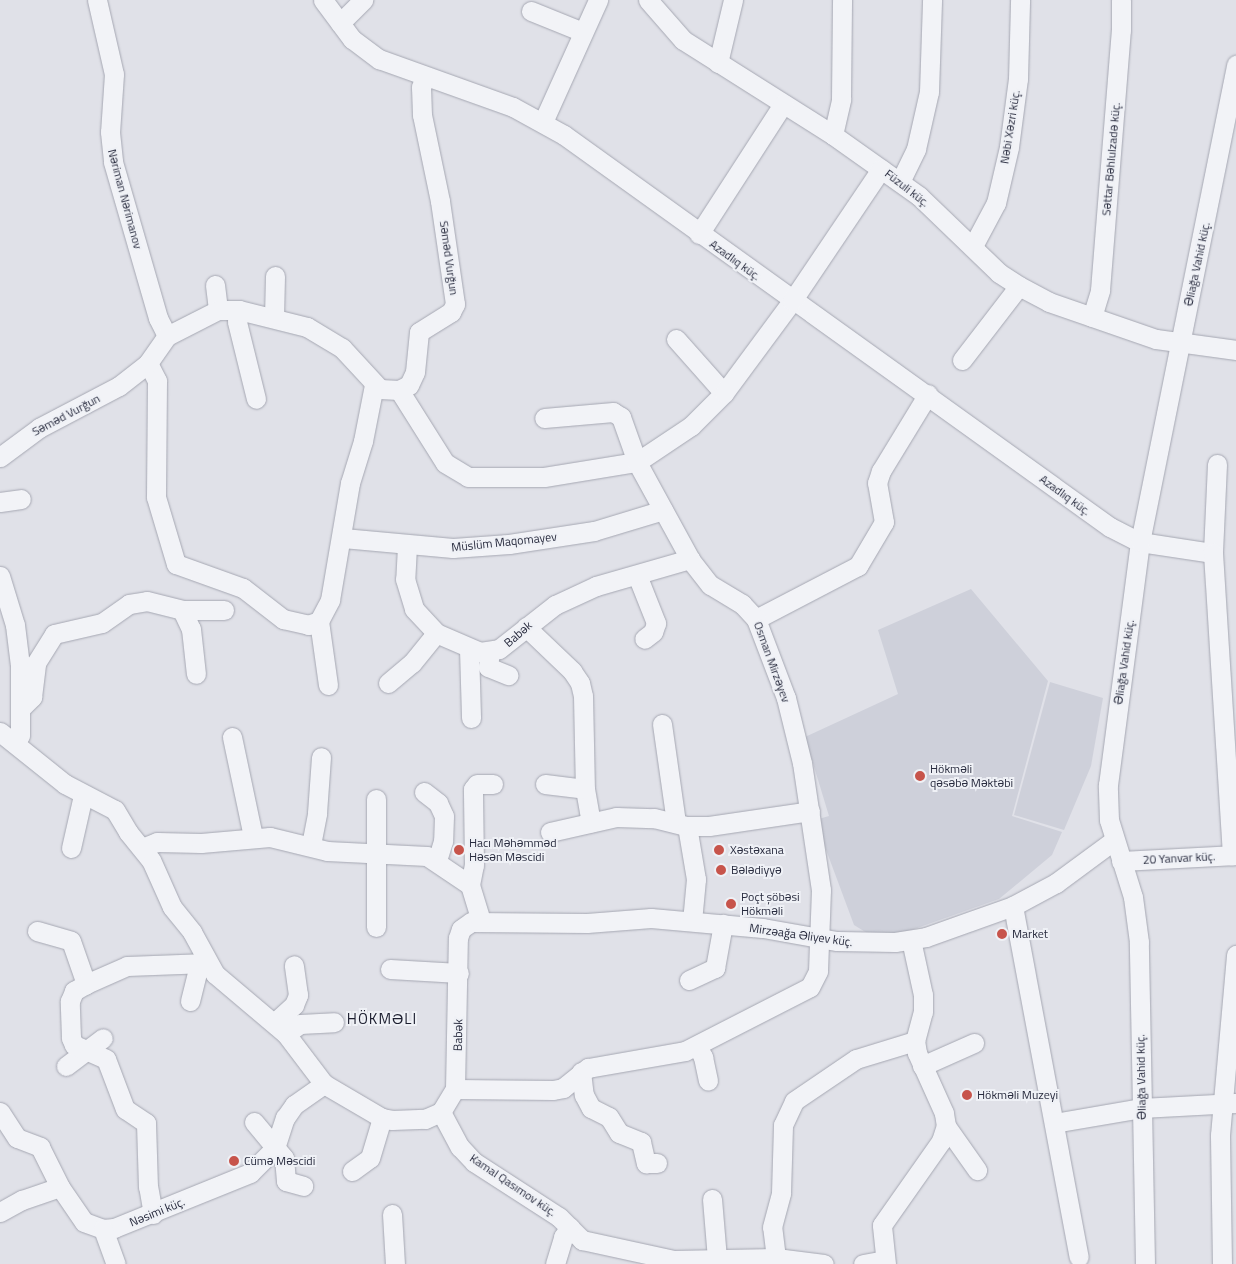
<!DOCTYPE html>
<meta charset="utf-8">
<style>
body{margin:0}
#map{position:relative;width:1236px;height:1264px;overflow:hidden;background:#e0e1e8;font-family:"Titillium Web",sans-serif}
div>[style]{position:absolute}
[style*='--x']{left:calc(var(--x)*1px);top:calc(var(--y)*1px);width:calc(var(--w)*1px);rotate:calc(var(--a)*1deg)}
.built>*{inset:0;background:#ced0da}
.roads{filter:drop-shadow(0 0 1px #a5a7b2) drop-shadow(0 0 1px #a5a7b2)}
.minor>*{height:19px;margin:-9.5px;padding:0 9.5px;transform-origin:9.5px;border-radius:9.5px;background:#f2f3f7}
.dots>*{width:14px;height:14px;translate:-50% -50%;box-sizing:border-box;border:2px solid #eff1f6;border-radius:50%}
span{translate:-50% -50%;white-space:nowrap;text-align:center;line-height:1.15;-webkit-text-stroke:4px #eff1f6;paint-order:stroke}
.street-label{font-size:12px;color:#292c3f}
.poi-label{font-size:12px;color:#292c3f}
.left{translate:0 -50%;text-align:left}
.quarter-label{font-size:15px;color:#1c1e2f;letter-spacing:1px}
</style>
<div id="map">
<div class="built">
<i style="clip-path:polygon(971px 589px,1048px 681px,1012px 816px,1062px 832px,1052px 855px,999px 899px,903px 933px,883px 936px,867px 933px,854px 925px,815px 820px,829px 816px,805px 737px,898px 694px,878px 630px)"></i>
<i style="clip-path:polygon(1050px 682px,1103px 698px,1091px 766px,1064px 830px,1014px 815px)"></i>
</div>
<div class="roads">
<div class="minor">
<i style="--x:97;--y:0;--w:76;--a:77.1"></i>
<i style="--x:114;--y:74;--w:58;--a:93.9"></i>
<i style="--x:110;--y:132;--w:30;--a:84"></i>
<i style="--x:113;--y:162;--w:162;--a:73.9"></i>
<i style="--x:158;--y:318;--w:20;--a:63"></i>
<i style="--x:323;--y:0;--w:49;--a:53.4"></i>
<i style="--x:352;--y:39;--w:34;--a:37"></i>
<i style="--x:379;--y:59;--w:142;--a:19.7"></i>
<i style="--x:513;--y:107;--w:58;--a:28.8"></i>
<i style="--x:564;--y:135;--w:672;--a:35.68"></i>
<i style="--x:1110;--y:527;--w:34;--a:27"></i>
<i style="--x:1140;--y:542;--w:74;--a:8.6"></i>
<i style="--x:648;--y:0;--w:53;--a:48.8"></i>
<i style="--x:683;--y:40;--w:178;--a:32.3"></i>
<i style="--x:833;--y:135;--w:105;--a:35.3"></i>
<i style="--x:919;--y:196;--w:111;--a:43.9"></i>
<i style="--x:999;--y:273;--w:24;--a:33"></i>
<i style="--x:1019;--y:286;--w:34;--a:28"></i>
<i style="--x:1049;--y:302;--w:113;--a:19.1"></i>
<i style="--x:1156;--y:339;--w:81;--a:7.8"></i>
<i style="--x:531;--y:11;--w:56;--a:22"></i>
<i style="--x:340;--y:23;--w:33;--a:-45"></i>
<i style="--x:718;--y:63;--w:65;--a:-76.6"></i>
<i style="--x:543;--y:122;--w:134;--a:-65.7"></i>
<i style="--x:833;--y:135;--w:37;--a:-77"></i>
<i style="--x:841;--y:99;--w:99;--a:-89.4"></i>
<i style="--x:900;--y:182;--w:37;--a:-64"></i>
<i style="--x:916;--y:149;--w:58;--a:-77.2"></i>
<i style="--x:929;--y:92;--w:92;--a:-88.1"></i>
<i style="--x:699;--y:234;--w:155;--a:-57.1"></i>
<i style="--x:973;--y:246;--w:49;--a:-61.9"></i>
<i style="--x:996;--y:203;--w:57;--a:-76.9"></i>
<i style="--x:1009;--y:147;--w:69;--a:-82.5"></i>
<i style="--x:1018;--y:79;--w:79;--a:-88.5"></i>
<i style="--x:215;--y:285;--w:25;--a:83"></i>
<i style="--x:239;--y:310;--w:12;--a:99"></i>
<i style="--x:237;--y:322;--w:79;--a:76.1"></i>
<i style="--x:274;--y:317;--w:41;--a:-88.6"></i>
<i style="--x:1092;--y:317;--w:28;--a:-73"></i>
<i style="--x:1100;--y:290;--w:261;--a:-85.4"></i>
<i style="--x:1121;--y:30;--w:30;--a:-90"></i>
<i style="--x:676;--y:339;--w:72;--a:48.4"></i>
<i style="--x:962;--y:360;--w:93;--a:-52.4"></i>
<i style="--x:148;--y:363;--w:20;--a:63"></i>
<i style="--x:157;--y:381;--w:116;--a:90.5"></i>
<i style="--x:156;--y:497;--w:70;--a:73.4"></i>
<i style="--x:176;--y:564;--w:71;--a:19.7"></i>
<i style="--x:243;--y:588;--w:51;--a:37.8"></i>
<i style="--x:283;--y:619;--w:26;--a:13"></i>
<i style="--x:308;--y:625;--w:12;--a:-20"></i>
<i style="--x:399;--y:390;--w:86;--a:57.8"></i>
<i style="--x:445;--y:463;--w:27;--a:31"></i>
<i style="--x:468;--y:477;--w:76;--a:0"></i>
<i style="--x:544;--y:477;--w:94;--a:-9.2"></i>
<i style="--x:637;--y:462;--w:65;--a:-33.7"></i>
<i style="--x:691;--y:426;--w:47;--a:-45"></i>
<i style="--x:724;--y:393;--w:114;--a:-53.5"></i>
<i style="--x:792;--y:301;--w:159;--a:-56"></i>
<i style="--x:0;--y:457;--w:49;--a:-36.6"></i>
<i style="--x:39;--y:428;--w:90;--a:-27.7"></i>
<i style="--x:119;--y:386;--w:37;--a:-38"></i>
<i style="--x:148;--y:363;--w:33;--a:-55"></i>
<i style="--x:167;--y:336;--w:57;--a:-27"></i>
<i style="--x:218;--y:310;--w:21;--a:0"></i>
<i style="--x:239;--y:310;--w:70;--a:14"></i>
<i style="--x:307;--y:327;--w:41;--a:31"></i>
<i style="--x:342;--y:348;--w:56;--a:47.2"></i>
<i style="--x:380;--y:389;--w:19;--a:3"></i>
<i style="--x:399;--y:390;--w:11;--a:-27"></i>
<i style="--x:409;--y:385;--w:14;--a:-65"></i>
<i style="--x:415;--y:372;--w:40;--a:-84.3"></i>
<i style="--x:419;--y:332;--w:38;--a:-32"></i>
<i style="--x:451;--y:312;--w:9;--a:-63"></i>
<i style="--x:455;--y:304;--w:104;--a:-98.3"></i>
<i style="--x:440;--y:201;--w:88;--a:-101.8"></i>
<i style="--x:422;--y:115;--w:28;--a:-92"></i>
<i style="--x:421;--y:87;--w:11;--a:-68"></i>
<i style="--x:1217;--y:464;--w:89;--a:92.6"></i>
<i style="--x:1213;--y:553;--w:303;--a:86.4"></i>
<i style="--x:0;--y:502;--w:21;--a:-8"></i>
<i style="--x:343;--y:538;--w:110;--a:5.2"></i>
<i style="--x:453;--y:548;--w:56;--a:-4.1"></i>
<i style="--x:509;--y:544;--w:86;--a:-8.7"></i>
<i style="--x:594;--y:531;--w:72;--a:-16.9"></i>
<i style="--x:407;--y:546;--w:33;--a:93"></i>
<i style="--x:405;--y:579;--w:31;--a:73"></i>
<i style="--x:414;--y:609;--w:33;--a:47"></i>
<i style="--x:436;--y:633;--w:48;--a:23.4"></i>
<i style="--x:480;--y:652;--w:19;--a:-9"></i>
<i style="--x:499;--y:649;--w:71;--a:-38.2"></i>
<i style="--x:555;--y:605;--w:45;--a:-24.9"></i>
<i style="--x:596;--y:586;--w:98;--a:-16"></i>
<i style="--x:637;--y:575;--w:52;--a:68.4"></i>
<i style="--x:656;--y:623;--w:9;--a:108"></i>
<i style="--x:653;--y:632;--w:11;--a:142"></i>
<i style="--x:0;--y:576;--w:51;--a:73"></i>
<i style="--x:15;--y:625;--w:39;--a:83"></i>
<i style="--x:20;--y:664;--w:71;--a:90"></i>
<i style="--x:20;--y:735;--w:10;--a:114"></i>
<i style="--x:182;--y:610;--w:42;--a:0"></i>
<i style="--x:756;--y:619;--w:115;--a:-27.5"></i>
<i style="--x:858;--y:566;--w:51;--a:-59.4"></i>
<i style="--x:884;--y:522;--w:40;--a:-100"></i>
<i style="--x:877;--y:483;--w:13;--a:-72"></i>
<i style="--x:881;--y:471;--w:90;--a:-58.6"></i>
<i style="--x:526;--y:627;--w:64;--a:43.7"></i>
<i style="--x:572;--y:671;--w:14;--a:56"></i>
<i style="--x:580;--y:683;--w:13;--a:77"></i>
<i style="--x:583;--y:696;--w:93;--a:88.8"></i>
<i style="--x:585;--y:789;--w:34;--a:80"></i>
<i style="--x:469;--y:649;--w:69;--a:88.3"></i>
<i style="--x:490;--y:651;--w:16;--a:97"></i>
<i style="--x:488;--y:667;--w:22;--a:22"></i>
<i style="--x:388;--y:683;--w:31;--a:-40"></i>
<i style="--x:412;--y:663;--w:38;--a:-51"></i>
<i style="--x:328;--y:685;--w:65;--a:-98"></i>
<i style="--x:319;--y:621;--w:24;--a:-62"></i>
<i style="--x:330;--y:600;--w:119;--a:-80.3"></i>
<i style="--x:350;--y:483;--w:44;--a:-72.8"></i>
<i style="--x:363;--y:441;--w:57;--a:-78.9"></i>
<i style="--x:21;--y:708;--w:16;--a:-45"></i>
<i style="--x:32;--y:697;--w:34;--a:-83"></i>
<i style="--x:36;--y:663;--w:34;--a:-58"></i>
<i style="--x:54;--y:634;--w:49;--a:-12.9"></i>
<i style="--x:102;--y:623;--w:33;--a:-35"></i>
<i style="--x:129;--y:604;--w:18;--a:-9"></i>
<i style="--x:147;--y:601;--w:36;--a:14"></i>
<i style="--x:182;--y:610;--w:21;--a:65"></i>
<i style="--x:191;--y:629;--w:45;--a:83.7"></i>
<i style="--x:662;--y:724;--w:99;--a:81.9"></i>
<i style="--x:0;--y:732;--w:83;--a:38.7"></i>
<i style="--x:65;--y:784;--w:56;--a:27.5"></i>
<i style="--x:115;--y:810;--w:26;--a:59"></i>
<i style="--x:128;--y:832;--w:36;--a:51"></i>
<i style="--x:151;--y:860;--w:51;--a:65.9"></i>
<i style="--x:172;--y:907;--w:32;--a:51"></i>
<i style="--x:192;--y:932;--w:48;--a:61.3"></i>
<i style="--x:215;--y:974;--w:93;--a:40.2"></i>
<i style="--x:286;--y:1034;--w:63;--a:52.8"></i>
<i style="--x:324;--y:1084;--w:67;--a:30.4"></i>
<i style="--x:382;--y:1118;--w:10;--a:11"></i>
<i style="--x:392;--y:1120;--w:33;--a:-2"></i>
<i style="--x:425;--y:1119;--w:17;--a:-24"></i>
<i style="--x:441;--y:1112;--w:27;--a:-59"></i>
<i style="--x:455;--y:1089;--w:151;--a:-88.9"></i>
<i style="--x:458;--y:938;--w:9;--a:-72"></i>
<i style="--x:461;--y:929;--w:12;--a:-35"></i>
<i style="--x:471;--y:922;--w:116;--a:0.5"></i>
<i style="--x:587;--y:923;--w:64;--a:-4.5"></i>
<i style="--x:651;--y:918;--w:112;--a:5.1"></i>
<i style="--x:763;--y:928;--w:75;--a:10"></i>
<i style="--x:837;--y:941;--w:58;--a:1"></i>
<i style="--x:895;--y:942;--w:31;--a:-9"></i>
<i style="--x:926;--y:937;--w:92;--a:-19.6"></i>
<i style="--x:1013;--y:906;--w:49;--a:-28.1"></i>
<i style="--x:1056;--y:883;--w:71;--a:-36.4"></i>
<i style="--x:232;--y:737;--w:102;--a:78.1"></i>
<i style="--x:545;--y:784;--w:40;--a:7.1"></i>
<i style="--x:424;--y:792;--w:18;--a:38"></i>
<i style="--x:438;--y:803;--w:14;--a:65"></i>
<i style="--x:444;--y:816;--w:25;--a:92"></i>
<i style="--x:443;--y:841;--w:21;--a:107"></i>
<i style="--x:376;--y:799;--w:128;--a:90"></i>
<i style="--x:687;--y:826;--w:54;--a:80.4"></i>
<i style="--x:696;--y:879;--w:42;--a:95.4"></i>
<i style="--x:550;--y:832;--w:68;--a:-12.8"></i>
<i style="--x:616;--y:817;--w:38;--a:2"></i>
<i style="--x:654;--y:818;--w:34;--a:14"></i>
<i style="--x:687;--y:826;--w:22;--a:0"></i>
<i style="--x:709;--y:826;--w:102;--a:-8.4"></i>
<i style="--x:311;--y:845;--w:33;--a:-79"></i>
<i style="--x:317;--y:813;--w:56;--a:-85.9"></i>
<i style="--x:71;--y:848;--w:54;--a:-77.2"></i>
<i style="--x:142;--y:848;--w:16;--a:-22"></i>
<i style="--x:157;--y:842;--w:44;--a:1.3"></i>
<i style="--x:201;--y:843;--w:69;--a:-5"></i>
<i style="--x:270;--y:837;--w:59;--a:13.8"></i>
<i style="--x:327;--y:851;--w:100;--a:2.9"></i>
<i style="--x:427;--y:856;--w:52;--a:34"></i>
<i style="--x:470;--y:885;--w:37;--a:73"></i>
<i style="--x:1121;--y:861;--w:115;--a:-3"></i>
<i style="--x:470;--y:885;--w:20;--a:-79"></i>
<i style="--x:474;--y:865;--w:76;--a:-90.8"></i>
<i style="--x:473;--y:789;--w:6;--a:-51"></i>
<i style="--x:477;--y:784;--w:16;--a:0"></i>
<i style="--x:1013;--y:906;--w:357;--a:79.4"></i>
<i style="--x:37;--y:931;--w:35;--a:16"></i>
<i style="--x:71;--y:941;--w:46;--a:70.8"></i>
<i style="--x:390;--y:969;--w:69;--a:3.3"></i>
<i style="--x:689;--y:980;--w:29;--a:-25"></i>
<i style="--x:715;--y:968;--w:45;--a:-79.7"></i>
<i style="--x:190;--y:1001;--w:36;--a:-76"></i>
<i style="--x:274;--y:1023;--w:27;--a:-42"></i>
<i style="--x:294;--y:1005;--w:11;--a:-68"></i>
<i style="--x:298;--y:995;--w:30;--a:-98"></i>
<i style="--x:286;--y:1034;--w:17;--a:-36"></i>
<i style="--x:300;--y:1024;--w:34;--a:-3"></i>
<i style="--x:697;--y:1046;--w:13;--a:61"></i>
<i style="--x:703;--y:1057;--w:24;--a:78"></i>
<i style="--x:66;--y:1066;--w:46;--a:-37.1"></i>
<i style="--x:922;--y:1066;--w:57;--a:-23.9"></i>
<i style="--x:581;--y:1072;--w:23;--a:83"></i>
<i style="--x:584;--y:1095;--w:15;--a:62"></i>
<i style="--x:591;--y:1108;--w:20;--a:27"></i>
<i style="--x:609;--y:1117;--w:19;--a:58"></i>
<i style="--x:619;--y:1133;--w:24;--a:22"></i>
<i style="--x:641;--y:1142;--w:22;--a:77"></i>
<i style="--x:646;--y:1163;--w:11;--a:0"></i>
<i style="--x:455;--y:1089;--w:98;--a:0.6"></i>
<i style="--x:553;--y:1090;--w:10;--a:-11"></i>
<i style="--x:563;--y:1088;--w:32;--a:-39"></i>
<i style="--x:588;--y:1068;--w:98;--a:-9.9"></i>
<i style="--x:685;--y:1051;--w:140;--a:-27.1"></i>
<i style="--x:810;--y:987;--w:18;--a:-63"></i>
<i style="--x:818;--y:971;--w:81;--a:-87.9"></i>
<i style="--x:821;--y:890;--w:128;--a:-98.5"></i>
<i style="--x:802;--y:763;--w:67;--a:-103.8"></i>
<i style="--x:786;--y:698;--w:85;--a:-110.8"></i>
<i style="--x:756;--y:619;--w:21;--a:-133"></i>
<i style="--x:742;--y:604;--w:37;--a:-149"></i>
<i style="--x:710;--y:585;--w:33;--a:-128"></i>
<i style="--x:690;--y:559;--w:111;--a:-118.7"></i>
<i style="--x:637;--y:462;--w:48;--a:-109.6"></i>
<i style="--x:621;--y:417;--w:9;--a:-148"></i>
<i style="--x:613;--y:412;--w:69;--a:175"></i>
<i style="--x:0;--y:1112;--w:31;--a:57"></i>
<i style="--x:17;--y:1138;--w:25;--a:21"></i>
<i style="--x:40;--y:1147;--w:45;--a:63.4"></i>
<i style="--x:60;--y:1187;--w:42;--a:55.6"></i>
<i style="--x:84;--y:1222;--w:20;--a:20"></i>
<i style="--x:103;--y:1229;--w:11;--a:-5"></i>
<i style="--x:114;--y:1228;--w:147;--a:-22"></i>
<i style="--x:250;--y:1173;--w:35;--a:-45"></i>
<i style="--x:275;--y:1148;--w:32;--a:-72"></i>
<i style="--x:285;--y:1118;--w:16;--a:-55"></i>
<i style="--x:294;--y:1105;--w:37;--a:-35"></i>
<i style="--x:441;--y:1112;--w:40;--a:62"></i>
<i style="--x:460;--y:1147;--w:21;--a:47"></i>
<i style="--x:474;--y:1162;--w:101;--a:32.9"></i>
<i style="--x:559;--y:1217;--w:33;--a:45"></i>
<i style="--x:582;--y:1240;--w:94;--a:12.3"></i>
<i style="--x:674;--y:1260;--w:102;--a:-1.1"></i>
<i style="--x:776;--y:1258;--w:48;--a:7.1"></i>
<i style="--x:254;--y:1122;--w:47;--a:50.2"></i>
<i style="--x:284;--y:1158;--w:23;--a:85"></i>
<i style="--x:286;--y:1181;--w:18;--a:16"></i>
<i style="--x:1054;--y:1123;--w:88;--a:-9.8"></i>
<i style="--x:1141;--y:1108;--w:94;--a:-3"></i>
<i style="--x:946;--y:1126;--w:54;--a:54.8"></i>
<i style="--x:352;--y:1171;--w:22;--a:-36"></i>
<i style="--x:370;--y:1158;--w:42;--a:-73.3"></i>
<i style="--x:712;--y:1199;--w:60;--a:85.2"></i>
<i style="--x:0;--y:1212;--w:25;--a:-29"></i>
<i style="--x:22;--y:1200;--w:40;--a:-18.9"></i>
<i style="--x:153;--y:1214;--w:27;--a:-100"></i>
<i style="--x:148;--y:1187;--w:64;--a:-91.8"></i>
<i style="--x:146;--y:1123;--w:25;--a:-146"></i>
<i style="--x:125;--y:1109;--w:53;--a:-110.8"></i>
<i style="--x:106;--y:1059;--w:35;--a:-156"></i>
<i style="--x:74;--y:1045;--w:8;--a:-113"></i>
<i style="--x:71;--y:1038;--w:37;--a:-92"></i>
<i style="--x:70;--y:1001;--w:11;--a:-68"></i>
<i style="--x:74;--y:991;--w:14;--a:-30"></i>
<i style="--x:86;--y:984;--w:45;--a:-23.7"></i>
<i style="--x:127;--y:966;--w:80;--a:-2.1"></i>
<i style="--x:392;--y:1214;--w:50;--a:86.6"></i>
<i style="--x:103;--y:1229;--w:37;--a:70"></i>
<i style="--x:776;--y:1258;--w:31;--a:-97"></i>
<i style="--x:772;--y:1227;--w:35;--a:-75"></i>
<i style="--x:781;--y:1193;--w:68;--a:-88.3"></i>
<i style="--x:783;--y:1125;--w:26;--a:-65"></i>
<i style="--x:794;--y:1101;--w:75;--a:-34.1"></i>
<i style="--x:856;--y:1059;--w:62;--a:-17"></i>
<i style="--x:555;--y:1264;--w:28;--a:-73"></i>
<i style="--x:563;--y:1237;--w:12;--a:-55"></i>
<i style="--x:863;--y:1264;--w:22;--a:-10"></i>
<i style="--x:886;--y:1264;--w:39;--a:-96"></i>
<i style="--x:882;--y:1225;--w:103;--a:-54.9"></i>
<i style="--x:941;--y:1141;--w:16;--a:-72"></i>
<i style="--x:946;--y:1126;--w:13;--a:-99"></i>
<i style="--x:944;--y:1113;--w:66;--a:-114.2"></i>
<i style="--x:917;--y:1053;--w:12;--a:-99"></i>
<i style="--x:915;--y:1041;--w:30;--a:-75"></i>
<i style="--x:923;--y:1012;--w:17;--a:-90"></i>
<i style="--x:923;--y:995;--w:56;--a:-102.3"></i>
<i style="--x:1145;--y:1264;--w:322;--a:-91.1"></i>
<i style="--x:1139;--y:942;--w:45;--a:-97.6"></i>
<i style="--x:1133;--y:897;--w:81;--a:-107.3"></i>
<i style="--x:1109;--y:820;--w:35;--a:-92"></i>
<i style="--x:1108;--y:785;--w:245;--a:-82.5"></i>
<i style="--x:1140;--y:542;--w:487;--a:-78.6"></i>
<i style="--x:1222;--y:1264;--w:129;--a:-90.9"></i>
<i style="--x:1220;--y:1135;--w:181;--a:-84.9"></i>
</div>
</div>
<div class="dots">
<i style="left:920px;top:776px;background:#c7544b"></i>
<i style="left:459px;top:850px;background:#c7544b"></i>
<i style="left:719px;top:850px;background:#c7544b"></i>
<i style="left:721px;top:870px;background:#c7544b"></i>
<i style="left:731px;top:904px;background:#c7544b"></i>
<i style="left:1002px;top:934px;background:#c7544b"></i>
<i style="left:967px;top:1095px;background:#c7544b"></i>
<i style="left:234px;top:1161px;background:#c7544b"></i>
</div>
<div class="street-label">
<span style="left:1010px;top:127px;rotate:-81deg">Nəbi Xəzri küç.</span>
<span style="left:1111px;top:159px;rotate:-85deg">Səttar Bəhlulzadə küç.</span>
<span style="left:907px;top:188px;rotate:38deg">Füzuli küç.</span>
<span style="left:125px;top:199px;rotate:75deg">Nəriman Nərimanov</span>
<span style="left:449px;top:258px;rotate:82deg">Səməd Vurğun</span>
<span style="left:735px;top:260px;rotate:36deg">Azadlıq küç.</span>
<span style="left:1197px;top:264px;rotate:-78deg">Əliağa Vahid küç.</span>
<span style="left:66px;top:415px;rotate:-28deg">Səməd Vurğun</span>
<span style="left:1065px;top:495px;rotate:36deg">Azadlıq küç.</span>
<span style="left:504px;top:542px;rotate:-6deg">Müslüm Maqomayev</span>
<span style="left:518px;top:634px;rotate:-41deg">Babək</span>
<span style="left:772px;top:662px;rotate:70deg">Osman Mirzəyev</span>
<span style="left:1124px;top:662px;rotate:-82deg">Əliağa Vahid küç.</span>
<span style="left:1179px;top:858px;rotate:-3deg">20 Yanvar küç.</span>
<span style="left:801px;top:935px;rotate:8deg">Mirzəağa Əliyev küç.</span>
<span style="left:458px;top:1035px;rotate:-89deg">Babək</span>
<span style="left:1141px;top:1077px;rotate:-91deg">Əliağa Vahid küç.</span>
<span style="left:513px;top:1185px;rotate:34deg">Kamal Qasımov küç.</span>
<span style="left:157px;top:1212px;rotate:-22deg">Nəsimi küç.</span>
</div>
<div class="poi-label">
<span class="left" style="left:930px;top:776px">Hökməli<br>qəsəbə Məktəbi</span>
<span class="left" style="left:469px;top:850px">Hacı Məhəmməd<br>Həsən Məscidi</span>
<span class="left" style="left:730px;top:850px">Xəstəxana</span>
<span class="left" style="left:731px;top:870px">Bələdiyyə</span>
<span class="left" style="left:741px;top:904px">Poçt şöbəsi<br>Hökməli</span>
<span class="left" style="left:1012px;top:934px">Market</span>
<span class="left" style="left:977px;top:1095px">Hökməli Muzeyi</span>
<span class="left" style="left:244px;top:1161px">Cümə Məscidi</span>
</div>
<div class="quarter-label">
<span style="left:382px;top:1019px">HÖKMƏLI</span>
</div>
</div>
